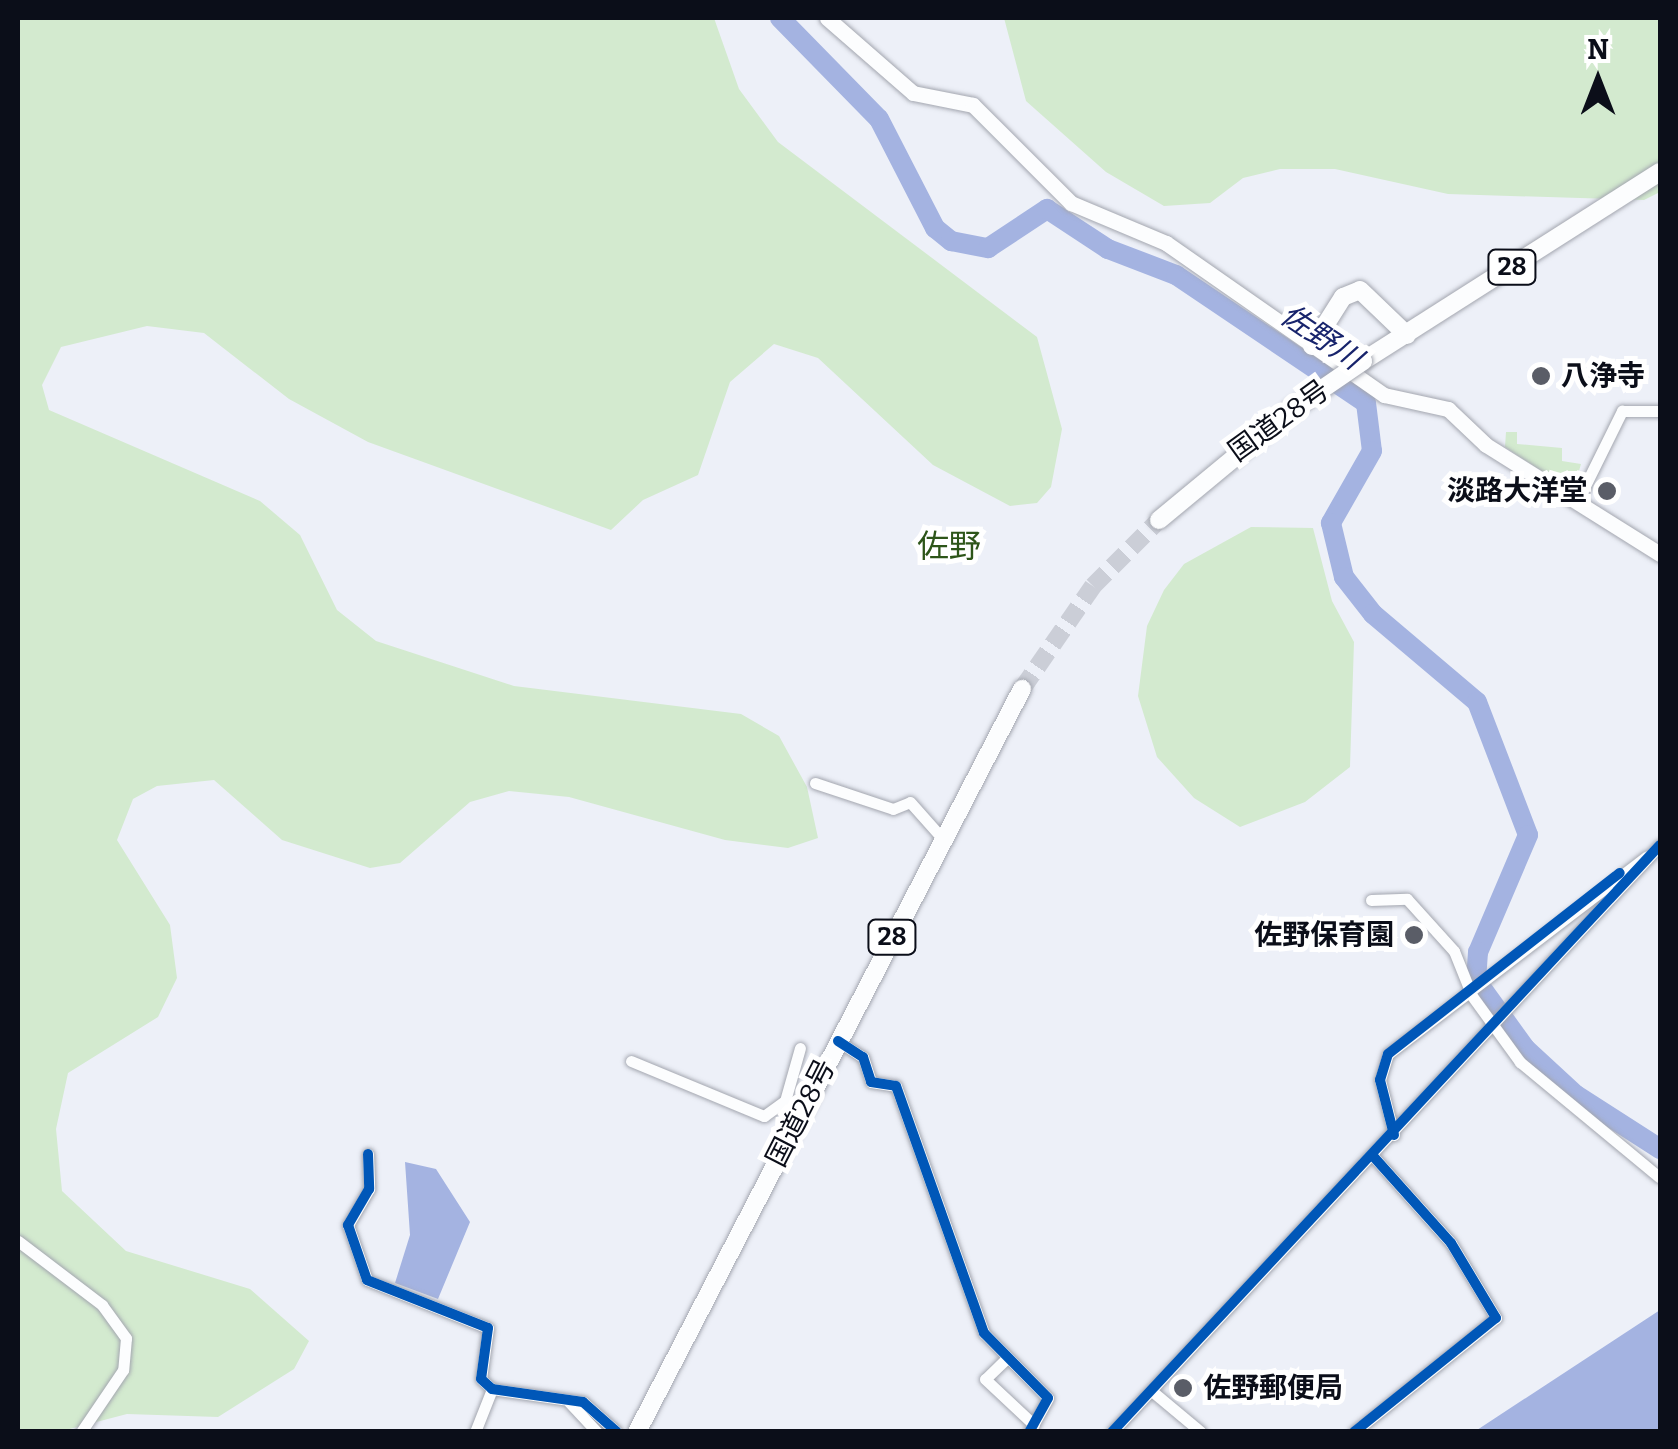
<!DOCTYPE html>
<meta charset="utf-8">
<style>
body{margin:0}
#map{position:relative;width:1678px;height:1449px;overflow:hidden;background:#edf0f8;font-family:Bitter,"Noto Sans JP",serif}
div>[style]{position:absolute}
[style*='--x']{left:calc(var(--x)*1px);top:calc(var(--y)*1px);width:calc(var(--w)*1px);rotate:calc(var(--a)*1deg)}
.green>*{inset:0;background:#d3eacf}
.water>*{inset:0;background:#a4b3e1}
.river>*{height:20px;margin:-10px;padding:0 10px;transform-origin:10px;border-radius:10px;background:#a4b3e1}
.highway-tunnel>*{height:18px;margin-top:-9px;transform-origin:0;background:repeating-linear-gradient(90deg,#cbced7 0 18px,transparent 0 27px)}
.roads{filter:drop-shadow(0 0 2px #a3a6af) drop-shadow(0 0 2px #a3a6af)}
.minor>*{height:11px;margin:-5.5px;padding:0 5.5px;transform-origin:5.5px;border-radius:5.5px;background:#fcfdfe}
.major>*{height:15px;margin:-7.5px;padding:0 7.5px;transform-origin:7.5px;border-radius:7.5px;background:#fcfdfe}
.highway>*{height:18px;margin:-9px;padding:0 9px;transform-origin:9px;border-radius:9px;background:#fcfdfe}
.bridges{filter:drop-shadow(0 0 2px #a3a6af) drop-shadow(0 0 2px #a3a6af)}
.highway-bridge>*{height:18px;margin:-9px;padding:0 9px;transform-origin:9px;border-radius:9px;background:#fcfdfe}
.cycleway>*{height:10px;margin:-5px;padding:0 5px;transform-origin:5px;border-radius:5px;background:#0057b8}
.dots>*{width:28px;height:28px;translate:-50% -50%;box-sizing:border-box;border:5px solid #fff;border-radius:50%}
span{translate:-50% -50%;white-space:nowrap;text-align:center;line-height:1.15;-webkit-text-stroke:10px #fff;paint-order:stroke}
.shield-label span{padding:2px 8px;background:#fff;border:2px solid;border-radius:8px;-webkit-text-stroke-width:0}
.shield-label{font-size:25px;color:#0b0e19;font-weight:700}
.poi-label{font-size:28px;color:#0b0e19;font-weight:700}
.left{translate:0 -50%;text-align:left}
.right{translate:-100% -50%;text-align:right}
.street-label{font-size:28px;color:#0b0e19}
.water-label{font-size:30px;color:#18246c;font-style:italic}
.quarter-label{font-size:32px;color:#2d5519}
.frame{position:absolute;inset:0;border:20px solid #0b0e19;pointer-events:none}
.north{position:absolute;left:1548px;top:30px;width:100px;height:100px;-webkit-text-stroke:8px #fff;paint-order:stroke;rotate:0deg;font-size:28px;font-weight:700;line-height:40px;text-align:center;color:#0b0e19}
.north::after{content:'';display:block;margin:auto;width:35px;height:45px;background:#0b0e19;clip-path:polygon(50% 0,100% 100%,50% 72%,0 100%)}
</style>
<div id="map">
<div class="green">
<i style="clip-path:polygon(18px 18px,714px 18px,739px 89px,778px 142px,1037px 337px,1062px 429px,1051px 487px,1037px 503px,1010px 506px,933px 465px,818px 358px,774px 344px,730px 382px,698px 475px,643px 500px,611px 530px,368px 442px,289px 399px,204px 333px,147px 326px,61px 347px,42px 385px,49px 410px,260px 501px,300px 535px,337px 610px,376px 641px,514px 686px,741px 714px,779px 736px,807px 787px,818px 838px,788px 848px,725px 840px,569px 797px,509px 791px,470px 802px,400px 863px,370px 868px,282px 840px,214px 780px,157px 786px,133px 799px,117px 840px,170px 925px,177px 978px,158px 1017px,68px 1073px,56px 1129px,62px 1191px,126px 1251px,250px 1289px,309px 1341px,294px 1369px,218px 1417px,127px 1414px,58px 1432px,18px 1431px)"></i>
<i style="clip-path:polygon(1004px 18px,1660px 18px,1660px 192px,1644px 200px,1448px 194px,1335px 169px,1280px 169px,1243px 178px,1210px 203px,1164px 206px,1106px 172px,1026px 101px)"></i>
<i style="clip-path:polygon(1506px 432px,1517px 432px,1517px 444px,1562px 448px,1562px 461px,1581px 464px,1573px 492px,1505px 447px)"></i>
<i style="clip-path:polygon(1251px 527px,1313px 528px,1332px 601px,1354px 642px,1350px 767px,1305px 802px,1240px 827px,1194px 798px,1157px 757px,1138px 696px,1147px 626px,1164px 590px,1184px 564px)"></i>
</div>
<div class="water">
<i style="clip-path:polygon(405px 1162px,436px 1169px,470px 1222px,438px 1299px,395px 1283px,410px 1235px)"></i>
<i style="clip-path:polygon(1660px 1310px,1660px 1431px,1475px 1431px,1477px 1430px)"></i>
</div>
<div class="river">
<i style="--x:780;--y:18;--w:141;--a:45.6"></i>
<i style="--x:879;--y:119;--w:123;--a:62.8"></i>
<i style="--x:935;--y:228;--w:21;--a:39"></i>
<i style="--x:951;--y:241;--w:38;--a:11"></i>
<i style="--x:988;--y:248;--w:71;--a:-33.5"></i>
<i style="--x:1047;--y:209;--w:73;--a:33.3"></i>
<i style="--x:1108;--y:249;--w:73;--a:20.9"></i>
<i style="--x:1176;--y:275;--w:229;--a:34"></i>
<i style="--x:1366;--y:403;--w:48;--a:82.9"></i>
<i style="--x:1372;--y:451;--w:83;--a:119.7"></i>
<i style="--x:1331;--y:523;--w:56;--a:76.5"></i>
<i style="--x:1344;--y:577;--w:47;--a:51.9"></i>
<i style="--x:1373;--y:614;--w:136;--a:40.2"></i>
<i style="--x:1477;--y:702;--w:142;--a:69"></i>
<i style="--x:1528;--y:835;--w:127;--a:113.1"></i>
<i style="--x:1478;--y:952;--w:28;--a:94"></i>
<i style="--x:1476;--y:980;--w:84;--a:54.2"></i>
<i style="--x:1525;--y:1048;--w:69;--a:42.7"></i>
<i style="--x:1576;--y:1095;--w:100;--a:32.7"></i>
</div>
<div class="highway-tunnel">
<i style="--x:1022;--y:689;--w:125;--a:-55.4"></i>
<i style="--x:1093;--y:586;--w:93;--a:-45"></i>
</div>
<div class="roads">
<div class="minor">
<i style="--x:1577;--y:502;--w:102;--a:-63.7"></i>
<i style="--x:1622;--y:411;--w:38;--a:0"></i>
<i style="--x:815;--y:783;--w:82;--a:18.4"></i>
<i style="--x:893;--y:809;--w:18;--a:-22"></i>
<i style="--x:910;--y:802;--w:48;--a:48.4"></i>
<i style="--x:1371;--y:900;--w:36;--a:-2"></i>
<i style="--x:1407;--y:899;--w:70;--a:47.9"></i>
<i style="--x:1454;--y:951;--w:48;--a:68.2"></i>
<i style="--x:1472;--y:996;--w:82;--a:54"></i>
<i style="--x:1520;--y:1062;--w:180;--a:39.6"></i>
<i style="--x:838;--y:1041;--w:30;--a:33"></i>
<i style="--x:863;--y:1057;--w:26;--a:72"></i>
<i style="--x:871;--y:1082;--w:25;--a:9"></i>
<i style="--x:896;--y:1086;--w:262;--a:70.4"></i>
<i style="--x:984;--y:1333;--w:91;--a:45.4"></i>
<i style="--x:1048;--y:1398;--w:39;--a:119"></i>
<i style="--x:631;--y:1061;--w:144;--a:22.5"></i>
<i style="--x:764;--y:1116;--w:26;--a:-36"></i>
<i style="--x:785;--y:1101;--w:55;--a:-74.2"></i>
<i style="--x:1394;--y:1135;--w:57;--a:-104.3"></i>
<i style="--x:1380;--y:1080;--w:27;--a:-73"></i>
<i style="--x:1388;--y:1054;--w:325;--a:-37.4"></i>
<i style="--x:368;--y:1154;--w:35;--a:88"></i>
<i style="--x:369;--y:1189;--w:42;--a:120.3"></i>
<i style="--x:348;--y:1225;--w:58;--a:70.9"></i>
<i style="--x:367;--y:1280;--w:130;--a:21.6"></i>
<i style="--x:488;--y:1328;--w:51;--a:97.8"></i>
<i style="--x:481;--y:1379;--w:15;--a:42"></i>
<i style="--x:492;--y:1389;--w:92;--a:8.1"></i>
<i style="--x:583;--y:1402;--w:45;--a:41.4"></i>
<i style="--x:18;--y:1241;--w:106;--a:37.3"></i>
<i style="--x:102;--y:1305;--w:41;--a:54"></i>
<i style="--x:126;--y:1338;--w:32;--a:95"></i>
<i style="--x:123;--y:1370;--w:75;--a:124.1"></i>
<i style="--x:1007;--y:1358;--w:30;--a:136"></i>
<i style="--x:985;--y:1379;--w:67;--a:43.2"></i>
<i style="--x:1153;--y:1392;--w:62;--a:39.8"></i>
<i style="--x:569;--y:1402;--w:41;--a:47"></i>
<i style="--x:475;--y:1432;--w:46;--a:-68.4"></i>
<i style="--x:1112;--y:1432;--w:803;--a:-46.97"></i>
<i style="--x:1354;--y:1432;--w:182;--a:-38.8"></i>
<i style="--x:1496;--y:1318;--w:87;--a:-121"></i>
<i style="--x:1451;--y:1243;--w:117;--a:-131.9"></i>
</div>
<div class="major">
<i style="--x:827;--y:18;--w:114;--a:41.1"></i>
<i style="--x:913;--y:93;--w:61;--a:11.3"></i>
<i style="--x:973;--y:105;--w:139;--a:45"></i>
<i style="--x:1071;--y:203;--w:103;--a:22.8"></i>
<i style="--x:1166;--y:243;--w:266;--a:34.9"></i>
<i style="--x:1384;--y:395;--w:66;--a:12.3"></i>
<i style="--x:1448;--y:409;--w:52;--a:43.5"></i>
<i style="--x:1486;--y:445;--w:205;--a:32.1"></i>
</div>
<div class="highway">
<i style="--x:1312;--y:346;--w:58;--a:-57.7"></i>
<i style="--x:1343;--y:297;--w:18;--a:-22"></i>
<i style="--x:1360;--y:290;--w:65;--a:43.8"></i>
<i style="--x:1363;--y:361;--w:352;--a:-32.5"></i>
<i style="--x:1159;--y:520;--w:174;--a:-39.6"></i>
<i style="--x:637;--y:1432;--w:837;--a:-62.61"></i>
</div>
</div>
<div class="bridges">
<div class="highway-bridge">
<i style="--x:1293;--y:409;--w:85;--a:-34.4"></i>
</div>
</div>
<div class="cycleway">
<i style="--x:838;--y:1041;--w:30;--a:33"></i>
<i style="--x:863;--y:1057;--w:26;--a:72"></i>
<i style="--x:871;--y:1082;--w:25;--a:9"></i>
<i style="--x:896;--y:1086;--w:262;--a:70.4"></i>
<i style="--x:984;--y:1333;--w:91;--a:45.4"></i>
<i style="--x:1048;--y:1398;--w:39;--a:119"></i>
<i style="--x:1394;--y:1135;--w:57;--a:-104.3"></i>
<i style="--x:1380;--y:1080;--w:27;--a:-73"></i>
<i style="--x:1388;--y:1054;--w:294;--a:-38"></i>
<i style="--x:368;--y:1154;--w:35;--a:88"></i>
<i style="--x:369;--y:1189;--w:42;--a:120.3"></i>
<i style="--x:348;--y:1225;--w:58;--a:70.9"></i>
<i style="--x:367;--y:1280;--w:130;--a:21.6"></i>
<i style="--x:488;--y:1328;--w:51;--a:97.8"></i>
<i style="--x:481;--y:1379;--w:15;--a:42"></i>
<i style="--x:492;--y:1389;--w:92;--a:8.1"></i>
<i style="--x:583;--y:1402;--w:45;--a:41.4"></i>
<i style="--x:1112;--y:1432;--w:803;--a:-46.97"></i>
<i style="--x:1354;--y:1432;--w:182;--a:-38.8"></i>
<i style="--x:1496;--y:1318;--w:87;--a:-121"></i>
<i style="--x:1451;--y:1243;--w:117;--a:-131.9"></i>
</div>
<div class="dots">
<i style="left:1541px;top:376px;background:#5a5d67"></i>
<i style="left:1607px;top:491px;background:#5a5d67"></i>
<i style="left:1414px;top:935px;background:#5a5d67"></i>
<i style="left:1183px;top:1388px;background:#5a5d67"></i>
</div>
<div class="shield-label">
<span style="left:1512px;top:267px">28</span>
<span style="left:892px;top:937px">28</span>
</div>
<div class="poi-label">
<span class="left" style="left:1561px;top:376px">八浄寺</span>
<span class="right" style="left:1587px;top:491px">淡路大洋堂</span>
<span class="right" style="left:1394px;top:935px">佐野保育園</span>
<span class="left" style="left:1203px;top:1388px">佐野郵便局</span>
</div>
<div class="street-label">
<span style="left:1279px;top:421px;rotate:-36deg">国道28号</span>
<span style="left:801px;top:1113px;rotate:-63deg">国道28号</span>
</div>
<div class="water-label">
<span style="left:1321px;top:337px;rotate:34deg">佐野川</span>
</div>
<div class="quarter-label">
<span style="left:949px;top:546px">佐野</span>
</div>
<div class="frame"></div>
<div class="north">N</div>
</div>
